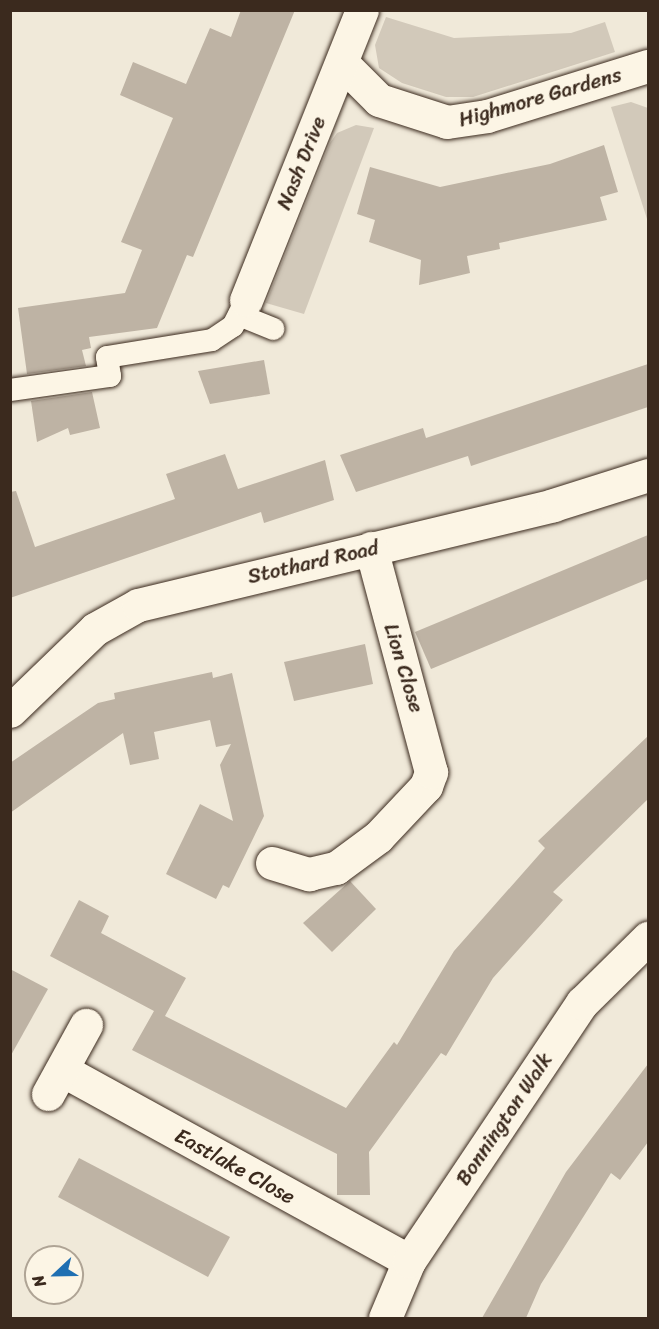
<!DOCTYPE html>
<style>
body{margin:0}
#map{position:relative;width:659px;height:1329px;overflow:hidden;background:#f0e9d9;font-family:Sriracha,sans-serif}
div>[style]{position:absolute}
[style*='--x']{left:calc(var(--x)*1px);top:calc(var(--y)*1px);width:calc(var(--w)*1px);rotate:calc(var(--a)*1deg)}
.green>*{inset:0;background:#d2c9ba}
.building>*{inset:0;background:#beb3a4}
.roads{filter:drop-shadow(0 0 2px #3b2a1e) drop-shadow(0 0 2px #3b2a1e)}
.lane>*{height:22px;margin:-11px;padding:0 11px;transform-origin:11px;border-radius:11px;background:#fcf5e5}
.street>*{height:33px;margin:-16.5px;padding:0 16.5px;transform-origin:16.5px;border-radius:16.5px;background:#fcf5e5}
span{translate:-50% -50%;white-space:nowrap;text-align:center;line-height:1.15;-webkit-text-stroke:4.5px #fcf5e5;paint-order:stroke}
.street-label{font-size:21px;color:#3b2a1e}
.frame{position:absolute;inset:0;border:12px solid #3b2a1e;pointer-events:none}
.north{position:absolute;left:24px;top:1245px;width:60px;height:60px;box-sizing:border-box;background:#fcf5e5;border:2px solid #afa495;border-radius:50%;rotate:248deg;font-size:16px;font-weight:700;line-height:24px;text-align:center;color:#3b2a1e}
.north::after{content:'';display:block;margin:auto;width:21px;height:27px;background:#1f6fb2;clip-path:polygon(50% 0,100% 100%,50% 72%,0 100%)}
</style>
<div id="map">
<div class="green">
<i style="clip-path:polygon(386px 17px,454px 38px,571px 33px,605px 22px,615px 52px,473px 97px,446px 97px,402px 83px,379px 68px,375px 45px)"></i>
<i style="clip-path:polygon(631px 102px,648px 108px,648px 222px,611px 107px)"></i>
<i style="clip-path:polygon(356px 125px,374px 128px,304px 314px,266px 303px,330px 143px,337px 133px)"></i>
</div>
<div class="building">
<i style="clip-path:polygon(241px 10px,295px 10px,193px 257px,187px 255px,157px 328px,89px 337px,91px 348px,82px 350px,86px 366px,27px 374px,18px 308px,125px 293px,142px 250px,121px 242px,173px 118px,120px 95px,133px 62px,186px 84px,210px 28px,231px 37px)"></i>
<i style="clip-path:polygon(604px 145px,618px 192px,600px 197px,607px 220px,499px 243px,500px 249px,467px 256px,470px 273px,419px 285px,421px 260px,369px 242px,375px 220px,357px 214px,370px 167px,440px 187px,550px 164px)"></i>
<i style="clip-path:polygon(264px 360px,270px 394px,210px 404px,198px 371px)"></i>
<i style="clip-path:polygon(648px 364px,648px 407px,471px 466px,468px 456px,356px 492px,340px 455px,423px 428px,426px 438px)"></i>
<i style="clip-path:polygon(92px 392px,100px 428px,70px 435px,68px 428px,37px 442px,31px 401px)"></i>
<i style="clip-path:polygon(225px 454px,238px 489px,325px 460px,334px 500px,264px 523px,261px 512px,10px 598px,10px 492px,16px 491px,35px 547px,175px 499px,166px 474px)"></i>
<i style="clip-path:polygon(648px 535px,648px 579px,431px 669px,415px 632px)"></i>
<i style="clip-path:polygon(365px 644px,373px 684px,294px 701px,284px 662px)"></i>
<i style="clip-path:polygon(212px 672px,213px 678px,232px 673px,264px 816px,229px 888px,223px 885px,216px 899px,166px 874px,200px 804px,233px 821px,220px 765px,231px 744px,216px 747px,210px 720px,154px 732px,159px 759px,130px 765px,123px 733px,10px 813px,10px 763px,45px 739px,98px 703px,115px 699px,114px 693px)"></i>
<i style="clip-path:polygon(648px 736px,648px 799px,553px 892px,563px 900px,493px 978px,446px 1056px,441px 1053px,369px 1152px,370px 1195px,337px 1195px,337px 1154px,132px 1050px,154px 1011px,50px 956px,79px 900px,109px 916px,101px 933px,186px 978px,165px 1016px,346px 1108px,394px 1042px,397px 1045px,454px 951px,545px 848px,538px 841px)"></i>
<i style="clip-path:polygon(350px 881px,376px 909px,332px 952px,303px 923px)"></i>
<i style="clip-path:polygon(10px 969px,48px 989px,10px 1057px)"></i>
<i style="clip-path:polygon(648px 1064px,648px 1142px,620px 1180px,611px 1173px,541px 1284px,526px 1318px,482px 1318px,566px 1172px)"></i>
<i style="clip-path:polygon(79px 1158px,230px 1237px,208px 1277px,58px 1197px)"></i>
</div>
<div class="roads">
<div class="lane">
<i style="--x:239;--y:315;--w:37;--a:22"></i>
<i style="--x:10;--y:390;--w:101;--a:-8"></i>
<i style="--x:110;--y:376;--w:19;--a:-99"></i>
<i style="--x:107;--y:357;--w:106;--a:-9.2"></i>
<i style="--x:212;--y:340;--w:25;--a:-34"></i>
<i style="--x:233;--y:326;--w:29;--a:-63"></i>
</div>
<div class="street">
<i style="--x:342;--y:63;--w:52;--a:45"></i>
<i style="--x:379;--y:100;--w:71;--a:17.9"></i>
<i style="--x:447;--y:122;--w:40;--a:-8.5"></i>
<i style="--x:487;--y:116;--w:169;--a:-17.3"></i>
<i style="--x:246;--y:300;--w:312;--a:-68.2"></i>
<i style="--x:10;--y:711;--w:118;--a:-44"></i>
<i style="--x:95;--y:629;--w:49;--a:-29.2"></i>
<i style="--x:138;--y:605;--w:427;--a:-13.5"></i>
<i style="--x:553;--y:505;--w:100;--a:-17.5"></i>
<i style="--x:272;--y:863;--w:39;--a:17"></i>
<i style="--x:309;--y:874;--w:28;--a:-13"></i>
<i style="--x:336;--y:868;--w:52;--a:-36.4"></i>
<i style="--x:378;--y:837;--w:70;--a:-46.7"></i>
<i style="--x:426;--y:786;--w:15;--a:-70"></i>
<i style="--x:431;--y:772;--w:232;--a:-105"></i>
<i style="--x:62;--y:1070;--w:396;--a:28.8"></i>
<i style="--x:48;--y:1094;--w:79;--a:-61.2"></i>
<i style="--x:385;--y:1318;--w:62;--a:-67.2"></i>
<i style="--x:409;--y:1261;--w:311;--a:-56.2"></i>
<i style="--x:582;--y:1003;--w:93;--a:-44.6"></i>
</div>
</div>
<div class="street-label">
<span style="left:540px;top:97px;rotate:-16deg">Highmore Gardens</span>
<span style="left:301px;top:163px;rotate:-68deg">Nash Drive</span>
<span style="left:313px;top:562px;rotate:-13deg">Stothard Road</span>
<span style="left:404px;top:668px;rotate:73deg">Lion Close</span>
<span style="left:504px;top:1119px;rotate:-56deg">Bonnington Walk</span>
<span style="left:235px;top:1166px;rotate:29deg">Eastlake Close</span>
</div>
<div class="frame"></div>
<div class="north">N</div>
</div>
